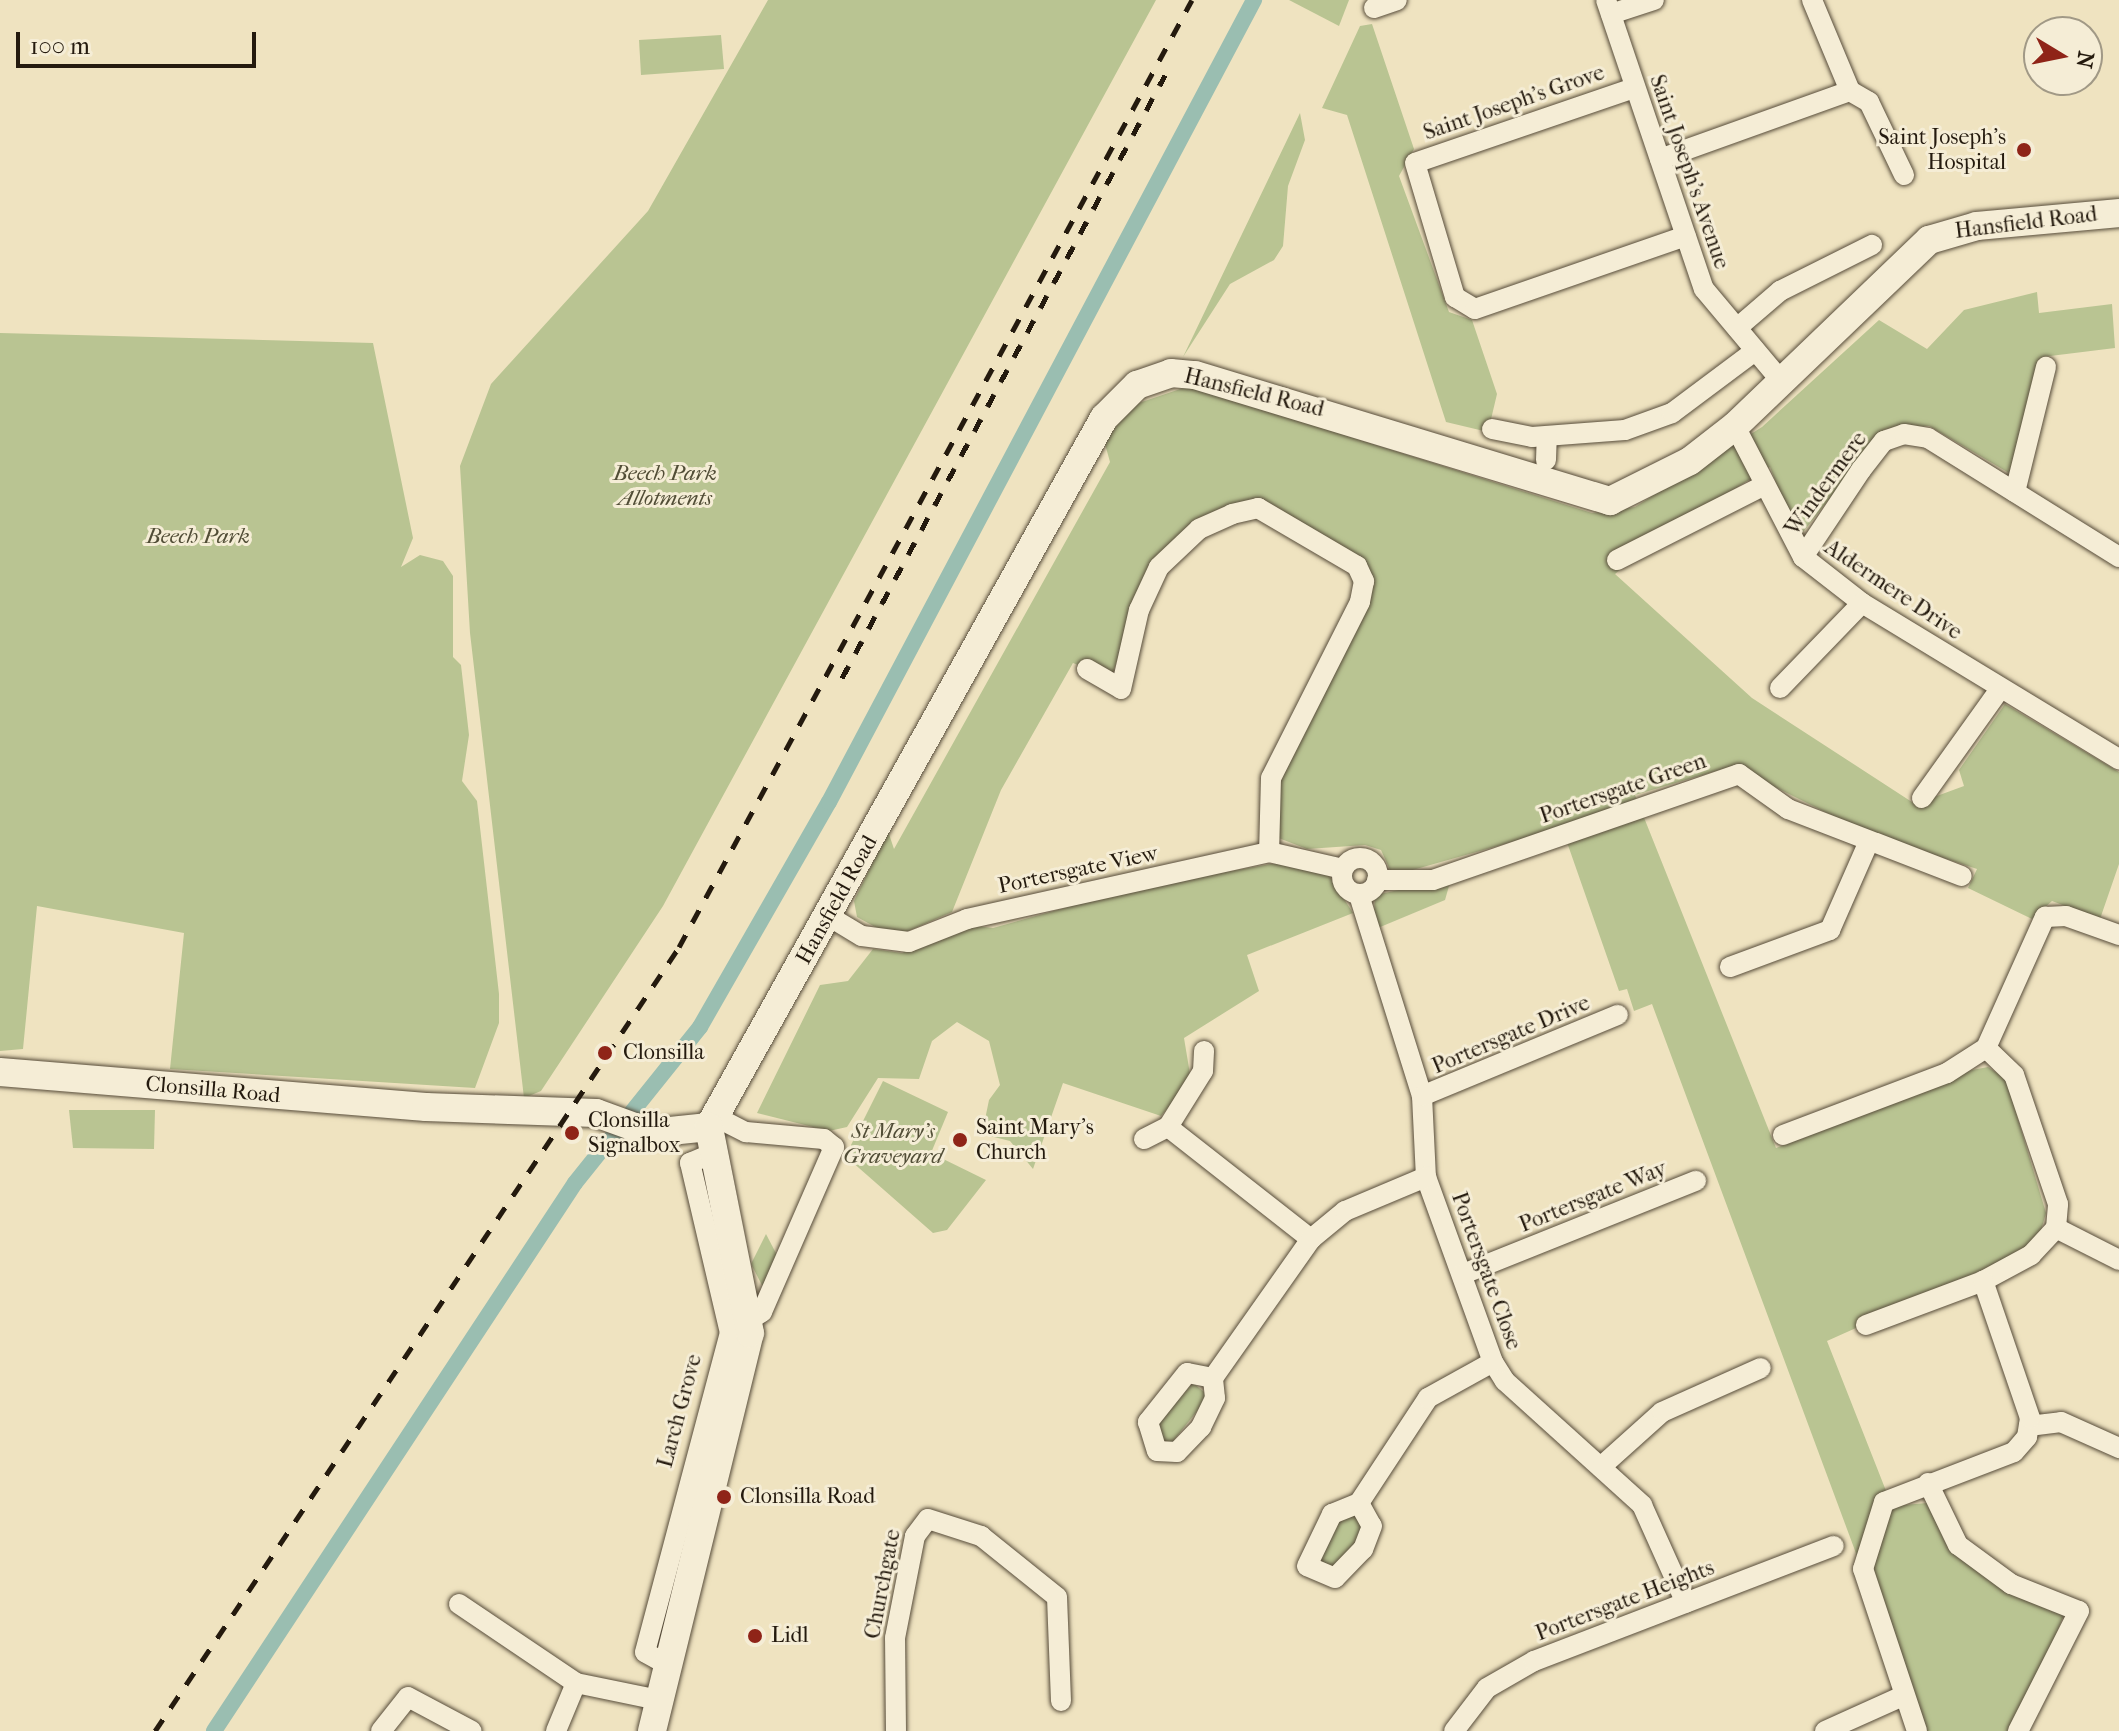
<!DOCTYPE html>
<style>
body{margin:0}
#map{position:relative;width:2119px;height:1731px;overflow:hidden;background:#efe3c0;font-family:"IM FELL French Canon",serif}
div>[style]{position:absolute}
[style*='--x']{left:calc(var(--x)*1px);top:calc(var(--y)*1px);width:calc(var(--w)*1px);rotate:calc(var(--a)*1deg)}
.green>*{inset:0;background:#b9c492}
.canal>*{height:16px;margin:-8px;padding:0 8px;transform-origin:8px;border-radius:8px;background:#9abeb1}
.roads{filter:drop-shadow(0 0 2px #574c3a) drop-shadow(0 0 2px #574c3a)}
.street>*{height:20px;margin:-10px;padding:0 10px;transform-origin:10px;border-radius:10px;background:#f5edd6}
.street>.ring{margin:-10px;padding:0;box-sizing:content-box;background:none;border:20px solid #f5edd6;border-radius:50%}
.secondary>*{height:28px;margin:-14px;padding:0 14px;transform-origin:14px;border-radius:14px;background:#f5edd6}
.rail>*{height:5px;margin-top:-2.5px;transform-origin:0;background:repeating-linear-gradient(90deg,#241a0e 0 14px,transparent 0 28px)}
.dots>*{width:22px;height:22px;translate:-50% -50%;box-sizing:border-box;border:4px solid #f5edd6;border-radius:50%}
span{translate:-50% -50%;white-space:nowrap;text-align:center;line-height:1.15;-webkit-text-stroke:6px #f5edd6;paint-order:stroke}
.street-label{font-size:22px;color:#241a0e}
.poi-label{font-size:22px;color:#241a0e}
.right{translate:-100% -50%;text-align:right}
.left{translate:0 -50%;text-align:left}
.park-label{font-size:22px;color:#514d36;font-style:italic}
.north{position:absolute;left:2023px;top:16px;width:80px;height:80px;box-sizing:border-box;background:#f5edd6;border:2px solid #a19986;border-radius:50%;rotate:100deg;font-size:22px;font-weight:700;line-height:32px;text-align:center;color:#241a0e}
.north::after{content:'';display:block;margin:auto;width:28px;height:36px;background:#8f2418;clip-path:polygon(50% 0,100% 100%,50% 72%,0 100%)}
.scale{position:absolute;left:16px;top:32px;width:240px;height:36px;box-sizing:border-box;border:4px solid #241a0e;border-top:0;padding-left:10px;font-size:24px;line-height:28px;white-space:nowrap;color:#241a0e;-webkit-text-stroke:6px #f5edd6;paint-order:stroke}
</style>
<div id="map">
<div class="green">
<i style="clip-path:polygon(768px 0,1156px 0,663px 906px,541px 1091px,524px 1098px,470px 633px,460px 466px,491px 384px,648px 211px)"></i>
<i style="clip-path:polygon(1289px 0,1349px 0,1339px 26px)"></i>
<i style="clip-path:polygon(1372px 24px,1414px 149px,1399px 176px,1449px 312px,1472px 320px,1497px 394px,1488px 432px,1446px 422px,1347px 115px,1322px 108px,1360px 26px)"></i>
<i style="clip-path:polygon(721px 35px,724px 69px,641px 75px,639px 40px)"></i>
<i style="clip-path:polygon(1300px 113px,1305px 140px,1288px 186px,1283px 246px,1274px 260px,1230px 284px,1183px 357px)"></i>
<i style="clip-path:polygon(2037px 292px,2039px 313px,2112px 304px,2115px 348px,2042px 357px,2022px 454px,2009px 473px,1929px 426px,1885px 429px,1803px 532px,1793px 527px,1770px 467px,1665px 532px,1615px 574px,1752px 698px,1915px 804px,1964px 786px,1959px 770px,2005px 704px,2119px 772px,2119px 864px,2100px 919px,2052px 901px,2032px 919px,1968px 888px,1977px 869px,1865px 832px,1733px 766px,1635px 795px,1776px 1148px,1972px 1070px,1988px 1067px,2006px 1079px,2046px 1213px,2040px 1234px,2021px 1254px,1827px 1341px,1892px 1506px,1927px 1503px,1948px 1548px,1983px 1576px,2065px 1612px,2018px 1731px,1922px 1731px,1652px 1004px,1634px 1011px,1627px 989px,1619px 991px,1562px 828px,1409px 871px,1390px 870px,1381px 850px,1365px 845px,1307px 849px,1276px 837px,1272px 804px,1298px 737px,1364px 611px,1364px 562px,1281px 513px,1238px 505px,1196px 519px,1146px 578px,1111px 678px,1073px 663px,1001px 790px,952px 912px,906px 932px,879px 929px,857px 917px,854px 901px,888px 831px,894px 849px,1110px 462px,1105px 444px,1127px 407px,1189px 386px,1592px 513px,1635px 507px,1762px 427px,1879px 320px,1927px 349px,1964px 310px)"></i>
<i style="clip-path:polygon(0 333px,373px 343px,413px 538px,401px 567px,420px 555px,443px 561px,453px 576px,453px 657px,461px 665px,469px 735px,462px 781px,477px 801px,499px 994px,499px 1023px,475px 1088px,170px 1069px,184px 933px,37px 906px,23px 1049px,0 1051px)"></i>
<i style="clip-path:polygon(1288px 861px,1328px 874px,1353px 913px,1247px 955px,1259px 991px,1184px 1038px,1191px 1080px,1161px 1116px,1063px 1083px,1033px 1169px,1010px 1141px,982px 1134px,989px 1100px,1000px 1085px,989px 1041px,957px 1022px,932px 1041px,919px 1079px,878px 1078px,847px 1127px,829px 1131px,757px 1113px,820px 985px,848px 981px,873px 949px,902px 953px,967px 925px,993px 928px,1136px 888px)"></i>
<i style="clip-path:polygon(1451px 879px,1445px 900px,1373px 930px,1375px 895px)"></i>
<i style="clip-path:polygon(883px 1081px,948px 1112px,931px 1153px,986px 1180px,947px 1230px,933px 1233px,851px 1161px,851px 1145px)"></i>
<i style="clip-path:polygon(69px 1110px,155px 1110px,154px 1149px,73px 1148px)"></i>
<i style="clip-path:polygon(766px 1234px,780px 1261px,764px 1289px,751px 1264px)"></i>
<i style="clip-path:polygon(1193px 1383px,1209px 1396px,1170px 1445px,1155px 1445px,1158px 1423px)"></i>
<i style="clip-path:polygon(1345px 1504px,1372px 1526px,1335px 1578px,1310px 1551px)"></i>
</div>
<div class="canal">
<i style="--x:214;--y:1731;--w:656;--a:-56.62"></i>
<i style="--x:575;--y:1183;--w:200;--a:-51.3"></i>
<i style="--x:700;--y:1027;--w:259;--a:-60.2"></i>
<i style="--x:829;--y:802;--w:908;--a:-62.08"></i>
</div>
<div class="roads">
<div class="street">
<i style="--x:1606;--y:0;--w:305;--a:71.3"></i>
<i style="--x:1704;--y:289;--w:123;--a:50"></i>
<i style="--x:1812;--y:0;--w:99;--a:67.3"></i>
<i style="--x:1374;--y:8;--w:24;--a:-19"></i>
<i style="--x:1611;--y:14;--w:45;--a:-18"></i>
<i style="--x:1634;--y:88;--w:231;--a:161.1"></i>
<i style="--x:1415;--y:163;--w:140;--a:73.4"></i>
<i style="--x:1455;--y:297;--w:23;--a:31"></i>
<i style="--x:1475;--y:309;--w:223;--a:-19.1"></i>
<i style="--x:1850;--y:91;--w:22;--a:30"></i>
<i style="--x:1869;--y:102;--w:81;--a:64.4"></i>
<i style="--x:1660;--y:159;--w:202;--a:-19.7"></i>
<i style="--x:1737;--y:328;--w:57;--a:-40.7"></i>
<i style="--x:1780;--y:291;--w:103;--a:-26.6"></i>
<i style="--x:1735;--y:426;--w:148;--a:62.6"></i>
<i style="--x:1803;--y:557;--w:75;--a:37.9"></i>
<i style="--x:1862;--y:603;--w:301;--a:31.3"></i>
<i style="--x:1492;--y:429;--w:41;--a:11.3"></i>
<i style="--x:1532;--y:437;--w:93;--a:-4.3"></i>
<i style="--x:1625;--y:430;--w:50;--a:-19.9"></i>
<i style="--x:1672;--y:413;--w:104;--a:-36.8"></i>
<i style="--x:1546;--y:460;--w:23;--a:-88"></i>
<i style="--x:2015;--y:492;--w:129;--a:-76.1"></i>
<i style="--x:1803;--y:557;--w:105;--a:-56.3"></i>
<i style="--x:1861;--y:470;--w:37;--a:-52"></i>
<i style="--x:1884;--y:441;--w:21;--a:-19"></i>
<i style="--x:1904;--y:434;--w:24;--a:9"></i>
<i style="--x:1928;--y:438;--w:225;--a:31.9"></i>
<i style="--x:1617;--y:560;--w:166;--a:-26.9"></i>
<i style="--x:1087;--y:669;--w:39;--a:30"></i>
<i style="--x:1121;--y:689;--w:81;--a:-77.2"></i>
<i style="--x:1139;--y:610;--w:47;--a:-65.1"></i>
<i style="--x:1159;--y:567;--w:55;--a:-43.5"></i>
<i style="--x:1199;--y:529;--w:36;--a:-24"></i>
<i style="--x:1232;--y:514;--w:27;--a:-13"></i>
<i style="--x:1258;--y:508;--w:115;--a:30.4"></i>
<i style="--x:1357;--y:566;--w:17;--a:65"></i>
<i style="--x:1364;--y:581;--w:21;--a:101"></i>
<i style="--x:1360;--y:602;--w:197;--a:116.8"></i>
<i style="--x:1271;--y:778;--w:74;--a:91.5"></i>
<i style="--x:1780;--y:688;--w:118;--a:-46"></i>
<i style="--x:1922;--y:798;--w:134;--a:-54.4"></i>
<i class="ring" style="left:1342px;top:858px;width:16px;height:16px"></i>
<i style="--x:1377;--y:880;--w:56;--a:0"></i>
<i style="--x:1433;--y:880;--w:324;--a:-19.1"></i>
<i style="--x:1739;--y:774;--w:60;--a:35.5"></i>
<i style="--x:1788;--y:809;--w:186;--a:21.1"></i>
<i style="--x:1359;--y:895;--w:211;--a:72.6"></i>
<i style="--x:1422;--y:1096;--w:81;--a:87.2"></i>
<i style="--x:1426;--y:1177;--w:197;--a:70.1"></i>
<i style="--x:1493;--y:1362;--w:22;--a:58"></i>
<i style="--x:1505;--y:1381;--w:185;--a:42.1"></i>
<i style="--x:1642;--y:1505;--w:107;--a:65.8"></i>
<i style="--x:830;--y:917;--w:37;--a:31"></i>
<i style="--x:862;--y:936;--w:47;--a:7.3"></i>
<i style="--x:909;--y:942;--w:62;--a:-21.6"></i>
<i style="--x:967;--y:919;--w:309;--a:-12.5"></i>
<i style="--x:1269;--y:852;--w:76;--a:12.9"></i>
<i style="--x:1730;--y:967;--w:107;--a:-20.3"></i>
<i style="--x:1830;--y:930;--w:97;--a:-66.3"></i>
<i style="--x:1422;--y:1096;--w:212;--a:-22.5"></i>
<i style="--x:714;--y:1116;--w:36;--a:27"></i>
<i style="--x:746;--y:1132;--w:78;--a:5.1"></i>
<i style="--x:824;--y:1139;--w:13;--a:39"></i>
<i style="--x:834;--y:1147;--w:180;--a:113.6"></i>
<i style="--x:762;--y:1312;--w:15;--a:148"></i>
<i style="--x:1168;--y:1127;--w:182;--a:38.1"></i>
<i style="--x:1783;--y:1135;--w:175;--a:-20.7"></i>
<i style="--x:1947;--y:1073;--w:46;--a:-32.7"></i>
<i style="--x:1986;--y:1048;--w:144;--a:-65.8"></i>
<i style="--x:2045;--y:917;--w:21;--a:-3"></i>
<i style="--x:2066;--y:916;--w:56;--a:19.7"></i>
<i style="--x:1144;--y:1139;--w:27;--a:-27"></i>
<i style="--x:1168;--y:1127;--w:66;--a:-58"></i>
<i style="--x:1203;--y:1071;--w:20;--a:-87"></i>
<i style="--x:2056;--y:1228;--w:71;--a:26.9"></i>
<i style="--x:1463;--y:1274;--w:251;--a:-21.8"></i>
<i style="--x:1866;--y:1325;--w:125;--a:-20.6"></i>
<i style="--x:1983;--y:1281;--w:55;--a:-28.4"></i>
<i style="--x:2031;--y:1255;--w:37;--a:-47"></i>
<i style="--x:2056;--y:1228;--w:24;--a:-85"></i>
<i style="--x:2058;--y:1204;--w:136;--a:-108.8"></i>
<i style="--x:2014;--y:1075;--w:39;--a:-136"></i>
<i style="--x:1213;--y:1378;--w:26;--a:-169"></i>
<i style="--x:1187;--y:1373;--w:63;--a:128.5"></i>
<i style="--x:1148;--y:1422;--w:30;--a:73"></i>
<i style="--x:1157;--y:1451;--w:20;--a:3"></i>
<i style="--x:1177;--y:1452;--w:35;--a:-46"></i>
<i style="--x:1201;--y:1427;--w:32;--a:-64"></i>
<i style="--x:1215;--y:1398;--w:20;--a:-96"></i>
<i style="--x:1213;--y:1378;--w:170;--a:-54.8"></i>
<i style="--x:1311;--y:1239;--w:44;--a:-39.5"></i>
<i style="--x:1345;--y:1211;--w:88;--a:-22.8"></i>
<i style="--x:2029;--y:1426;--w:32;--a:-7"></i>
<i style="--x:2061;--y:1422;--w:64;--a:24.1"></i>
<i style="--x:1603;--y:1465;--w:79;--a:-41.9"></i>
<i style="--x:1662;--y:1412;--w:108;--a:-24"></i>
<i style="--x:1928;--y:1483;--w:69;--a:64.2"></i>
<i style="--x:1958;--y:1545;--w:66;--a:36.3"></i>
<i style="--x:2011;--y:1584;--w:73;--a:21.7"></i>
<i style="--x:2079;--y:1611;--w:135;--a:116.9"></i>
<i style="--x:1359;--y:1503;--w:26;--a:61"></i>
<i style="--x:1372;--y:1526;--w:25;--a:111"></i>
<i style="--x:1363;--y:1549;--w:40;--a:134"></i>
<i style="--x:1335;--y:1578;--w:30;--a:-157"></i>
<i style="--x:1307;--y:1566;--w:58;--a:-64.3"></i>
<i style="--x:1332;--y:1514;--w:29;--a:-22"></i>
<i style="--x:1359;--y:1503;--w:126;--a:-56.7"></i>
<i style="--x:1428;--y:1398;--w:74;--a:-29"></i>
<i style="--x:459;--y:1604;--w:141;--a:34"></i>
<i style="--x:576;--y:1683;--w:85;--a:11.6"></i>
<i style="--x:668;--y:1665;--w:26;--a:-151"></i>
<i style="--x:645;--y:1652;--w:330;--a:-75.1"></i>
<i style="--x:730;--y:1333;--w:175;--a:-103.2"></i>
<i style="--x:690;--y:1163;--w:25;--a:-23"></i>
<i style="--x:381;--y:1731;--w:43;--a:-51.5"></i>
<i style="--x:408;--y:1697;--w:72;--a:28"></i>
<i style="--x:556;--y:1731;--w:52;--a:-67.4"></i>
<i style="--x:896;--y:1731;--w:93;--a:-90.6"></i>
<i style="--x:895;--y:1638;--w:104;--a:-78.9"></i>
<i style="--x:915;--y:1536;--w:21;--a:-53"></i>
<i style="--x:928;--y:1519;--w:56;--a:17.8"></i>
<i style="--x:981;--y:1536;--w:97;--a:38.8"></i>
<i style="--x:1057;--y:1597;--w:104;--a:87.8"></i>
<i style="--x:1454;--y:1731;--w:54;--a:-52.5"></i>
<i style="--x:1487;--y:1688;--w:54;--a:-29.9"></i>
<i style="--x:1534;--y:1661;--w:321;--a:-21"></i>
<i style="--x:1825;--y:1731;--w:85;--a:-24.2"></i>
<i style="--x:1917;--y:1731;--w:171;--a:-108.4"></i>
<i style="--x:1863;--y:1569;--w:70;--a:-72.6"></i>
<i style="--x:1884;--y:1502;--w:139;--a:-21"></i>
<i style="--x:2014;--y:1452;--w:20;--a:-49"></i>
<i style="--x:2027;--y:1437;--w:19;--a:-81"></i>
<i style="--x:2030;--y:1418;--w:145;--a:-108.9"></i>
</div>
<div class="secondary">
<i style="--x:0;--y:1072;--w:427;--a:4.7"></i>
<i style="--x:426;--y:1107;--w:170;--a:2"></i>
<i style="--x:596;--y:1113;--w:59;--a:20"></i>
<i style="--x:651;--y:1133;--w:58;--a:-5.9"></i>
<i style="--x:709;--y:1127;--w:812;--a:-60.88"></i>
<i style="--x:1104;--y:418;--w:47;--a:-45"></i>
<i style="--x:1137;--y:385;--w:36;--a:-19"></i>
<i style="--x:1171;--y:373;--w:24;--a:5"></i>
<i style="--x:1195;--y:375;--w:434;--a:16.9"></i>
<i style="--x:1610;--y:501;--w:89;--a:-26.6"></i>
<i style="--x:1690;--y:461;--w:57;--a:-37.9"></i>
<i style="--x:1735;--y:426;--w:269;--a:-43.8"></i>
<i style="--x:1929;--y:240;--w:50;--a:-16.3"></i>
<i style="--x:1977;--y:226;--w:143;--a:-5.2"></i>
<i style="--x:652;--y:1731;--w:410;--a:-76.2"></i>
<i style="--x:750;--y:1333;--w:210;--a:-101.3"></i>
</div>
</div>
<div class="rail">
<i style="--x:842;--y:678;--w:684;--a:-61.82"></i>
<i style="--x:155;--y:1731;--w:943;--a:-56.24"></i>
<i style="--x:679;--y:947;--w:1077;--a:-61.56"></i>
</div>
<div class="dots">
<i style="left:2024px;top:150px;background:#8f2418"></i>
<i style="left:605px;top:1053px;background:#8f2418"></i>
<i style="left:572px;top:1133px;background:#8f2418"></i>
<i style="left:960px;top:1140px;background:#8f2418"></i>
<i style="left:724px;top:1497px;background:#8f2418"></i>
<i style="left:755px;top:1636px;background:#8f2418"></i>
</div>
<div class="street-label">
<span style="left:1514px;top:103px;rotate:-19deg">Saint Joseph's Grove</span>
<span style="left:1689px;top:172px;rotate:71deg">Saint Joseph's Avenue</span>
<span style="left:2026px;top:223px;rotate:-7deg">Hansfield Road</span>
<span style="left:1254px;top:393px;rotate:14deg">Hansfield Road</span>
<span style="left:1826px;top:484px;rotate:-54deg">Windermere</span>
<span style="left:1893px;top:590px;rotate:34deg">Aldermere Drive</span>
<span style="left:1623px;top:789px;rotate:-19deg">Portersgate Green</span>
<span style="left:1078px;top:870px;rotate:-12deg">Portersgate View</span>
<span style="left:837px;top:900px;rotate:-61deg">Hansfield Road</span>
<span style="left:1511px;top:1035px;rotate:-23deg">Portersgate Drive</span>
<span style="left:213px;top:1090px;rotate:5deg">Clonsilla Road</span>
<span style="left:1593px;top:1197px;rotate:-22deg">Portersgate Way</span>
<span style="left:1486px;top:1271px;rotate:70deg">Portersgate Close</span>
<span style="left:680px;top:1411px;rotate:-75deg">Larch Grove</span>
<span style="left:883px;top:1584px;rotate:-79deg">Churchgate</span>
<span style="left:1625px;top:1601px;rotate:-21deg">Portersgate Heights</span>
</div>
<div class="poi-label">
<span class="right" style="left:2006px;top:150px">Saint Joseph's<br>Hospital</span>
<span class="left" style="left:623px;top:1053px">Clonsilla</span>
<span class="left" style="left:588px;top:1133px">Clonsilla<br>Signalbox</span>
<span class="left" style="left:976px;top:1140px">Saint Mary's<br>Church</span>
<span class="left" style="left:740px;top:1497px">Clonsilla Road</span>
<span class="left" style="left:771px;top:1636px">Lidl</span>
</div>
<div class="park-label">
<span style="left:665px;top:486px">Beech Park<br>Allotments</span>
<span style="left:198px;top:537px">Beech Park</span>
<span style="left:893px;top:1144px">St Mary's<br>Graveyard</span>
</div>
<div class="north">N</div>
<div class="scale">100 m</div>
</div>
